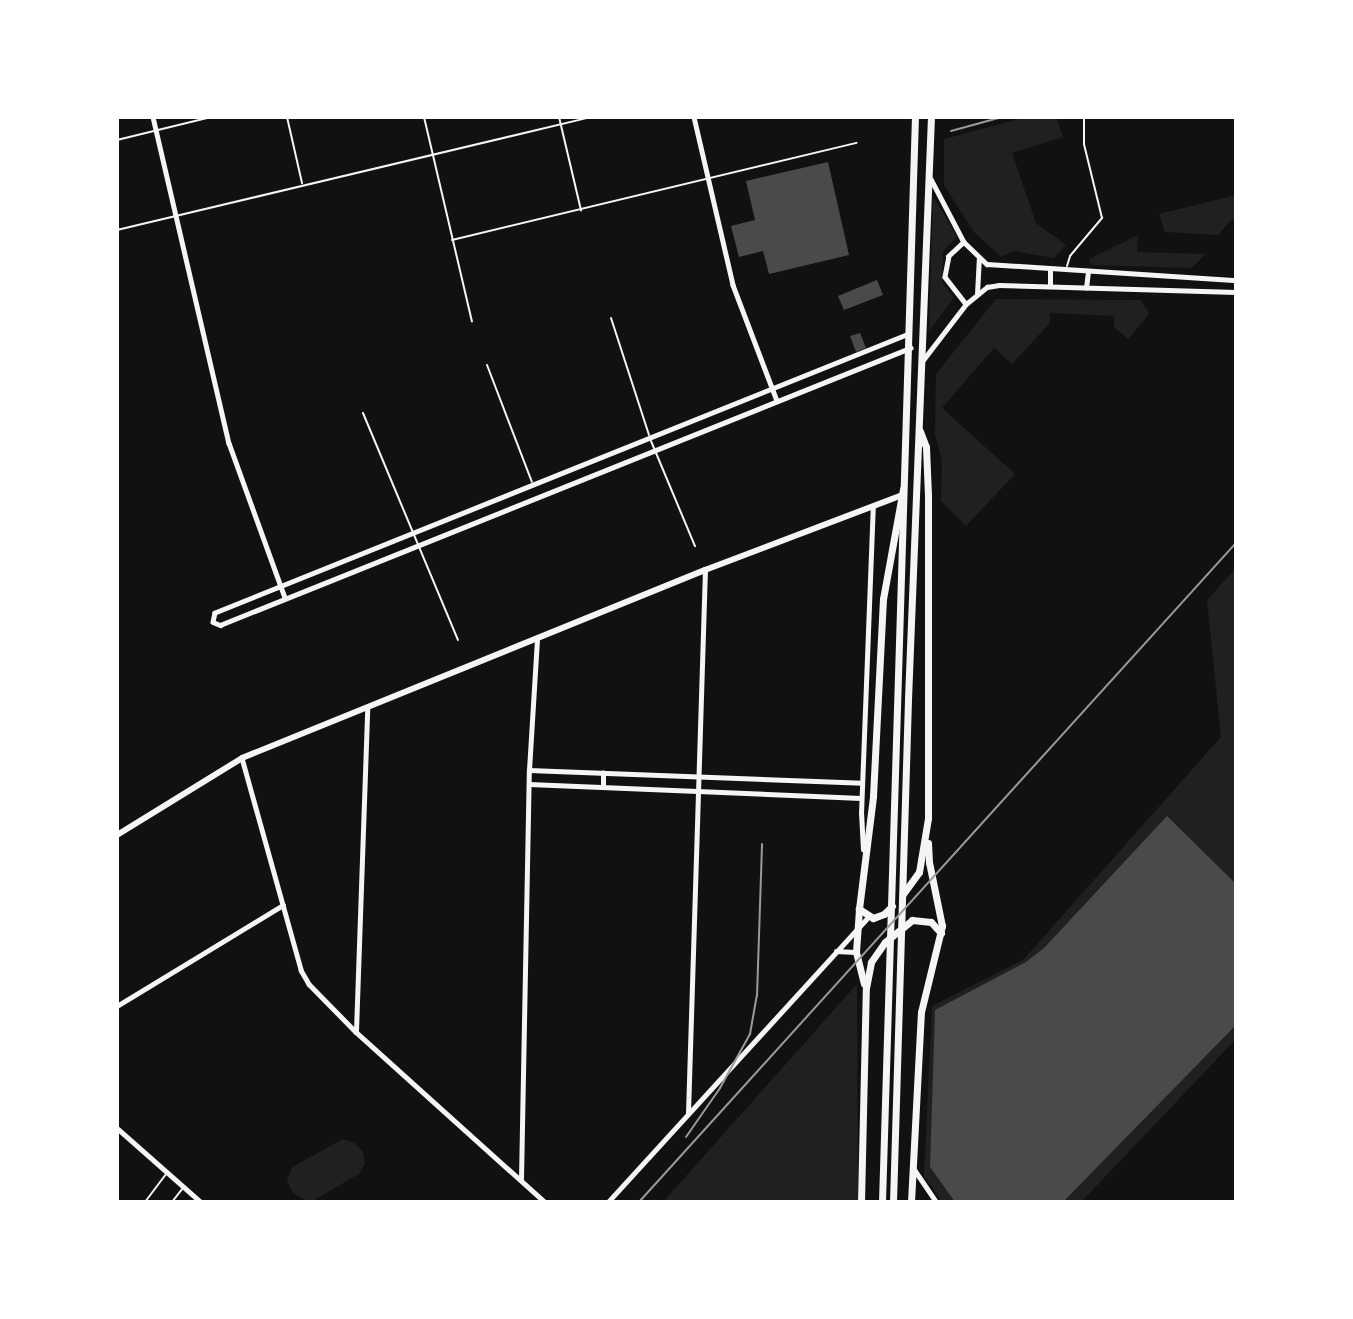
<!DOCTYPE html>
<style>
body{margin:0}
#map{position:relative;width:1353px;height:1319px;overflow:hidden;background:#111;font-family:Quicksand,sans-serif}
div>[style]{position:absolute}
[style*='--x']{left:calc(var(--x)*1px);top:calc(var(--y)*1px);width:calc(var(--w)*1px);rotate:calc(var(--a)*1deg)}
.green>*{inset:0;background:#202020}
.building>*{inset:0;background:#4a4a4a}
.service>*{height:2px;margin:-1px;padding:0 1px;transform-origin:1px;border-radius:1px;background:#f5f5f5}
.minor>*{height:4.5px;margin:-2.25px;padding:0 2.25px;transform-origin:2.25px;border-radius:2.25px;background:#f5f5f5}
.tertiary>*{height:5px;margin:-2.5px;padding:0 2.5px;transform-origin:2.5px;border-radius:2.5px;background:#f5f5f5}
.secondary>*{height:6px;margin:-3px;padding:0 3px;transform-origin:3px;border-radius:3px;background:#f5f5f5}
.trunk>*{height:7px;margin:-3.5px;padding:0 3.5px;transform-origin:3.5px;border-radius:3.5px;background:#f5f5f5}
.rail>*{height:2px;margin:-1px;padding:0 1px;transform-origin:1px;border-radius:1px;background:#9a9a9a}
span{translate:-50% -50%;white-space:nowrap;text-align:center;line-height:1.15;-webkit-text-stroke:5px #fff;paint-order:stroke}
.frame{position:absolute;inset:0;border:119px solid #fff;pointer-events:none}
</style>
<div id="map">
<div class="green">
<i style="clip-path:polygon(1026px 117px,1056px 117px,1063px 137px,1012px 153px,1036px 223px,1066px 245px,1054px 258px,1013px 251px,1001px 257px,974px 232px,944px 185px,944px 139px)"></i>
<i style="clip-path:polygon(1236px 195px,1236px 220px,1231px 220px,1218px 235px,1165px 232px,1159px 214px)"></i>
<i style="clip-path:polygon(933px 196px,957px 237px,943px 251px,942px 282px,954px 298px,929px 331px)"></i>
<i style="clip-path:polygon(1138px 235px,1137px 252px,1206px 254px,1192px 268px,1091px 265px,1089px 259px)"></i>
<i style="clip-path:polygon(996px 299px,1141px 300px,1149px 314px,1128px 339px,1114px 327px,1114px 316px,1050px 313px,1050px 323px,1012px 364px,994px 348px,942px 408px,1015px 474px,966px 526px,941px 501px,942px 461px,935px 434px,936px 374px)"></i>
<i style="clip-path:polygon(1236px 568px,1236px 1039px,1081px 1202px,942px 1202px,924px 1176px,932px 1006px,1023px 960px,1221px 737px,1207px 600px)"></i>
<i style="clip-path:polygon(857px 984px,858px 1202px,663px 1202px)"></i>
<i style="clip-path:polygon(343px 1139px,355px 1143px,363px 1152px,365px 1164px,359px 1174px,314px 1200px,307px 1201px,293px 1193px,287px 1181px,292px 1167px)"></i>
</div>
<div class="building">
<i style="clip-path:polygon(828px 162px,849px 255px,769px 274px,763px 251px,739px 257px,731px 226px,755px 220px,746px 181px)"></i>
<i style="clip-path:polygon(877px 280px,883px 295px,844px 310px,838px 296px)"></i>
<i style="clip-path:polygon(860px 333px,866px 348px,856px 352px,850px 336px)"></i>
<i style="clip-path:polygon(1167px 816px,1236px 884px,1236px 1025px,1063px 1202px,955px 1202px,930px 1167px,935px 1010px,1026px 962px,1044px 948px)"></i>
</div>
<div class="service">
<i style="--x:287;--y:117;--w:68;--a:77.2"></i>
<i style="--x:424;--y:117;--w:210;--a:76.8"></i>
<i style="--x:559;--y:117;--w:96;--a:76.7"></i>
<i style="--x:117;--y:140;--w:97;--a:-13.7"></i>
<i style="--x:117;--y:230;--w:487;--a:-13.4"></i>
<i style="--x:452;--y:240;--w:416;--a:-13.5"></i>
<i style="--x:1067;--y:266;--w:10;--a:-73"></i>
<i style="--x:1070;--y:256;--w:50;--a:-49.9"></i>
<i style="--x:1102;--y:218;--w:76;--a:-103.7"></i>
<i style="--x:1084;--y:144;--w:27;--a:-90"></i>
<i style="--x:611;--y:318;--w:123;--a:72"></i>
<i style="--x:487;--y:365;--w:125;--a:69"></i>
<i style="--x:363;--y:413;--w:246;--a:67.3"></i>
<i style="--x:651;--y:441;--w:114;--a:67.3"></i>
<i style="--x:145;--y:1202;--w:36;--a:-53"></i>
<i style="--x:172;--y:1202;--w:16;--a:-52"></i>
</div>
<div class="minor">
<i style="--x:153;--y:117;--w:335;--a:76.9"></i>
<i style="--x:229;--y:443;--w:165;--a:70.1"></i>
<i style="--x:694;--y:117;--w:172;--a:76.9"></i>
<i style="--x:733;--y:285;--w:124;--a:69.2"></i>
<i style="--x:931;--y:179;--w:71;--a:62.4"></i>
<i style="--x:964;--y:242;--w:32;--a:44"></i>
<i style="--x:987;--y:264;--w:250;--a:3.7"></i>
<i style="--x:964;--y:242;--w:21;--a:137"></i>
<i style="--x:949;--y:256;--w:21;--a:101"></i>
<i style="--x:945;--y:277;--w:34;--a:52"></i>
<i style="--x:1050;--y:286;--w:16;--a:-90"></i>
<i style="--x:1086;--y:288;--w:16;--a:-83"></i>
<i style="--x:977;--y:294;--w:35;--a:-87"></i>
<i style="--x:909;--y:334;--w:748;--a:158.1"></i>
<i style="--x:215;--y:613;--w:9;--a:103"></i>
<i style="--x:213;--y:622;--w:8;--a:23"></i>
<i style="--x:220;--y:625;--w:744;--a:-21.87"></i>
<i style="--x:923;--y:360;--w:71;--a:-52.5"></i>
<i style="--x:966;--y:304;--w:27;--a:-39"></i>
<i style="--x:987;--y:287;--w:12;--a:-9"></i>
<i style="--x:999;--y:285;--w:237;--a:1.7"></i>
<i style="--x:242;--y:758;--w:220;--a:74.4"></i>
<i style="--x:301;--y:970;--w:16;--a:60"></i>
<i style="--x:309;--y:984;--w:67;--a:45.6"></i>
<i style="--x:356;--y:1032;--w:254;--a:42"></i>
<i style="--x:529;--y:770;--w:333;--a:2.2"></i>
<i style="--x:529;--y:784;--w:332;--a:2.4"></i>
<i style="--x:603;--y:787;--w:14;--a:-90"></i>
<i style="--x:863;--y:850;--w:36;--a:-93"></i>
<i style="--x:861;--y:814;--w:308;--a:-87.8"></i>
<i style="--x:836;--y:951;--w:19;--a:3"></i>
<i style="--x:117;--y:1006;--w:194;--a:-31.3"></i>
<i style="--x:356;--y:1031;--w:323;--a:-88"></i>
<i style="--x:688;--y:1113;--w:543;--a:-88.21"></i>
<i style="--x:117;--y:1128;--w:112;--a:41.4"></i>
<i style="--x:521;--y:1179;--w:409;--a:-88.9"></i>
<i style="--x:529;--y:770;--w:131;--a:-86.5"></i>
<i style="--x:608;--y:1202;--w:386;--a:-47.6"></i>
</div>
<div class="tertiary">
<i style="--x:913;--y:1168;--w:41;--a:55.9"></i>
</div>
<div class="secondary">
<i style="--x:117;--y:835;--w:147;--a:-31.6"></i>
<i style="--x:242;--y:758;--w:500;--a:-22.1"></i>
<i style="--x:705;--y:570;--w:209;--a:-20.8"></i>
</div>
<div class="trunk">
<i style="--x:903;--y:894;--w:27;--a:-54"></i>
<i style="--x:919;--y:872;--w:55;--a:-80.5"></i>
<i style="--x:928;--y:818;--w:323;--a:-90"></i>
<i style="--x:928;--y:495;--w:48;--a:-92.4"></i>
<i style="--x:926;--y:447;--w:17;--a:-111"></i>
<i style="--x:892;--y:906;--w:11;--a:135"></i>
<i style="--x:884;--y:914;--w:12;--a:160"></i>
<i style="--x:873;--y:918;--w:17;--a:-147"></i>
<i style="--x:859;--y:909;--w:114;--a:-82.9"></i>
<i style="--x:873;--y:796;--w:197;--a:-87.1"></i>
<i style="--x:883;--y:599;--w:112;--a:-79.7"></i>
<i style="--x:859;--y:909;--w:43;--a:94"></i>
<i style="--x:856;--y:952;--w:33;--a:76"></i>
<i style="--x:861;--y:1202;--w:214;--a:-88.7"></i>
<i style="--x:866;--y:988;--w:26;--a:-79"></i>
<i style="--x:871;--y:962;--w:24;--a:-55"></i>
<i style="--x:885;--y:942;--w:35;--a:-39"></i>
<i style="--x:912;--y:920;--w:19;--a:6"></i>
<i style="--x:931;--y:922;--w:15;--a:48"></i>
<i style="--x:882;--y:1202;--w:1086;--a:-88.26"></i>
<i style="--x:893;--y:1202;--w:503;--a:-88.29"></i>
<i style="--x:908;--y:699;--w:582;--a:-87.74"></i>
<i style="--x:911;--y:1202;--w:190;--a:-87"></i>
<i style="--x:921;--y:1012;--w:89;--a:-76.3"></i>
<i style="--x:942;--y:926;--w:65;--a:-101.5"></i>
<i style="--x:929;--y:862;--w:19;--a:-93"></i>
</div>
<div class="rail">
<i style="--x:951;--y:131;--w:53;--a:-15.4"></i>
<i style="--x:686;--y:1137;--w:60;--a:-55.2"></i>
<i style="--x:720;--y:1088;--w:62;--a:-60.9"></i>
<i style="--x:750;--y:1034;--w:39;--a:-80"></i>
<i style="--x:757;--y:996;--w:152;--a:-88.1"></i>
<i style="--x:639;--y:1202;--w:889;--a:-47.83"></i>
</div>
<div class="frame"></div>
</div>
